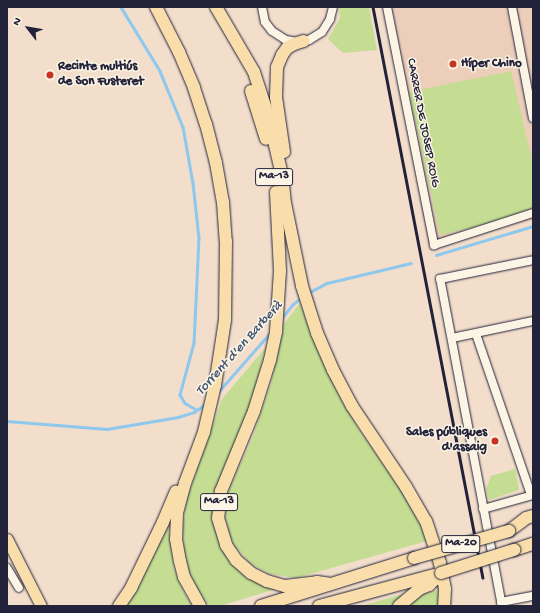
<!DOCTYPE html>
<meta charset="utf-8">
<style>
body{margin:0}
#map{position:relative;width:540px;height:613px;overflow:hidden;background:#f3decc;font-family:"Gochi Hand",sans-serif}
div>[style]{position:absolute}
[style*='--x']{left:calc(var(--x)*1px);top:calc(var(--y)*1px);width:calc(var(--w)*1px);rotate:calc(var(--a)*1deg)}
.built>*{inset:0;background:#eccebb}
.green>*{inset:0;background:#c4dd93}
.stream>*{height:2.5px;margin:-1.25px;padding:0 1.25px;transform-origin:1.25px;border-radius:1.25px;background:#8ec8ed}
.roads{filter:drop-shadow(0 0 1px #22223b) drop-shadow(0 0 1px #22223b)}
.minor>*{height:8px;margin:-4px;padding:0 4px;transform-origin:4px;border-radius:4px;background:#fcf5e5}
.major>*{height:11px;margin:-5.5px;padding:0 5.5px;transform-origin:5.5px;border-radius:5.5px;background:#f9deab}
.highway>*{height:12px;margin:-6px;padding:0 6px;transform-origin:6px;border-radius:6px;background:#f9deab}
.rail>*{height:2.5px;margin:-1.25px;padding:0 1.25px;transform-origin:1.25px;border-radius:1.25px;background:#22223b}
.bridges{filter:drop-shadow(0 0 1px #22223b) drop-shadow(0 0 1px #22223b)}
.highway-bridge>*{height:12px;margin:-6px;padding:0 6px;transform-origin:6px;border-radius:6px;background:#f9deab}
.dots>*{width:11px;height:11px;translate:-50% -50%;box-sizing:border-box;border:2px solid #fcf5e5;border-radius:50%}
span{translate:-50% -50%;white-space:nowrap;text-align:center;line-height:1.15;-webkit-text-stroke:3px #fcf5e5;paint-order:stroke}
.shield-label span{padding:1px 3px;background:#fcf5e5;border:1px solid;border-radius:3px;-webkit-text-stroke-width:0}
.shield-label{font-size:12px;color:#22223b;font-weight:700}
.poi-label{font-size:13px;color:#22223b;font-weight:700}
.left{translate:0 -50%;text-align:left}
.right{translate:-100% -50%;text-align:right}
.street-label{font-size:13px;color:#22223b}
.water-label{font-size:14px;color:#425470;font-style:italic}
.frame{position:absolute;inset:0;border:8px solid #22223b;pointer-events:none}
.north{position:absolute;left:8px;top:8px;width:40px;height:40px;-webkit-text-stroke:3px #fcf5e5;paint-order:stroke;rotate:301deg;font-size:11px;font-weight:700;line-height:16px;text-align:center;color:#22223b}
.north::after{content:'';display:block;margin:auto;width:14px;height:18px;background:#22223b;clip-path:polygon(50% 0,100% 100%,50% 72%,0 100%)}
</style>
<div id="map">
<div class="built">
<i style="clip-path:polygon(383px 7px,533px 7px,533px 219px,430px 251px)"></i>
</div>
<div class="green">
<i style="clip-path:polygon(339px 7px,369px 7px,377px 50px,343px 53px,328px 39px,340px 18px)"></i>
<i style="clip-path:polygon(511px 71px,533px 164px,533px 213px,440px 235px,409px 92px)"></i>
<i style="clip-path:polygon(300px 303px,315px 344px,342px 401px,356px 425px,403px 494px,418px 518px,427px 541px,296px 578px,270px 574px,250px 563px,235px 546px,229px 535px,225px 511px,229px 489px,252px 439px,271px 383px,284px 324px)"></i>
<i style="clip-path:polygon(266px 347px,251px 402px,215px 490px,212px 520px,221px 547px,276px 589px,220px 606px,209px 606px,191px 579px,184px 555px,183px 528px,186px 501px,222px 399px)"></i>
<i style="clip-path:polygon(515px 469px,519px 490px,489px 500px,486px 489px,491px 476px)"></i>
<i style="clip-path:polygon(168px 526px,174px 569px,183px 591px,192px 606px,126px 606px)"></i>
<i style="clip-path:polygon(439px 590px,439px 606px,407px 606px,422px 594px)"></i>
<i style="clip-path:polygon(403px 594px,404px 597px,392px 606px,361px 606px)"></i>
</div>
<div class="stream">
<i style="--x:121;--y:7;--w:75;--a:58.6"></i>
<i style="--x:160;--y:71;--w:61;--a:67.7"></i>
<i style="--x:183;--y:127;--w:57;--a:79.9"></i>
<i style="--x:193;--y:183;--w:55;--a:83.8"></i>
<i style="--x:199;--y:238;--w:105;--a:92.7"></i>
<i style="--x:194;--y:343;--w:54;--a:105.1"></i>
<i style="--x:180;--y:395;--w:9;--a:58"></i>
<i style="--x:185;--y:403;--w:14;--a:30"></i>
<i style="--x:436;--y:255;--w:101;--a:-16.6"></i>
<i style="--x:308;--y:293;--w:21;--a:-28"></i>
<i style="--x:327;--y:283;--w:86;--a:-13.4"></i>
<i style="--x:282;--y:318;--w:16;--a:-52"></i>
<i style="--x:292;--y:305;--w:13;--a:-39"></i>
<i style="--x:218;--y:392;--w:79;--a:-48.6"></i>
<i style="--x:7;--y:421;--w:100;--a:4.6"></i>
<i style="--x:107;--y:429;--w:72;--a:-9.6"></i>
<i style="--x:178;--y:417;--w:17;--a:-17"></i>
<i style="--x:194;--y:412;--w:14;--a:-34"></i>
</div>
<div class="roads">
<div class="minor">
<i style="--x:262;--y:7;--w:15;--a:79"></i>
<i style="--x:265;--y:22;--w:11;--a:52"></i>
<i style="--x:272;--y:31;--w:17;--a:33"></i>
<i style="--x:286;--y:40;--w:11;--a:10"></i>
<i style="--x:297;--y:42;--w:12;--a:-9"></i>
<i style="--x:309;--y:40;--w:15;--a:-32"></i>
<i style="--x:322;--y:32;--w:15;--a:-58"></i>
<i style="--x:330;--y:19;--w:12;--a:-76"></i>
<i style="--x:387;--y:7;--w:243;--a:78.8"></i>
<i style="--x:434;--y:245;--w:104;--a:-17.9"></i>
<i style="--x:512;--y:7;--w:113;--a:79.3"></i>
<i style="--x:476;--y:334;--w:170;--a:71.1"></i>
<i style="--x:452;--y:338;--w:83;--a:-11.9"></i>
<i style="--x:483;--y:509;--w:52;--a:-15.6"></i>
<i style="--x:7;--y:568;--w:23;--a:59"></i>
<i style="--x:501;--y:602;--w:33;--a:-11"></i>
<i style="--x:502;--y:606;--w:333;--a:-100.7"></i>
<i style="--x:440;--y:279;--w:95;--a:-11.5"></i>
</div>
<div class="major">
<i style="--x:7;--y:539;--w:75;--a:63.1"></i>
</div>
<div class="highway">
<i style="--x:156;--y:7;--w:51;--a:62.9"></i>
<i style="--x:179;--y:52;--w:39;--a:67"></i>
<i style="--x:194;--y:88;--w:38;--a:72"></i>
<i style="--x:206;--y:124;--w:40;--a:75.6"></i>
<i style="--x:216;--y:163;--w:40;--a:80"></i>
<i style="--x:223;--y:202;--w:39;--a:86"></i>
<i style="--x:226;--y:241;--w:79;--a:90.7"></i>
<i style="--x:225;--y:320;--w:66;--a:98.7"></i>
<i style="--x:215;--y:385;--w:48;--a:103.2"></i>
<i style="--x:204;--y:432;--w:54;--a:110.4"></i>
<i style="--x:185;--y:483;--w:31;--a:105"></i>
<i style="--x:177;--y:513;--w:26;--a:92"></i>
<i style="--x:176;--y:539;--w:22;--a:80"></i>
<i style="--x:180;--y:561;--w:16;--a:76"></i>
<i style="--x:184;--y:577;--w:33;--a:61"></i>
<i style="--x:216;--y:7;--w:75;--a:59.7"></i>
<i style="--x:254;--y:72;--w:45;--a:72"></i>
<i style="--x:268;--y:115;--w:62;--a:76.9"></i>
<i style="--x:282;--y:175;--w:28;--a:84"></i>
<i style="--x:285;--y:203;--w:85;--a:78.4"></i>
<i style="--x:302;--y:286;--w:49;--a:72.3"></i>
<i style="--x:317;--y:333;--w:40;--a:66.6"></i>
<i style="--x:333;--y:370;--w:41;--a:62.2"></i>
<i style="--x:352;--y:406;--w:97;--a:56.3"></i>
<i style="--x:406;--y:487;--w:39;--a:60"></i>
<i style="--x:426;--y:521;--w:44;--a:71.6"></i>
<i style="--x:440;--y:563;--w:26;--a:79"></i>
<i style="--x:445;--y:589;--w:17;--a:93"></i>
<i style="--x:251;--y:91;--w:50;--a:72.6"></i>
<i style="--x:284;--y:152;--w:56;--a:-98.3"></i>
<i style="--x:276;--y:97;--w:30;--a:-88"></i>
<i style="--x:277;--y:67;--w:13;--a:-67"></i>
<i style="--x:282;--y:55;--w:9;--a:-54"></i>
<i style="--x:287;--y:48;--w:8;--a:-30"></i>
<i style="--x:294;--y:44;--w:10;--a:-17"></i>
<i style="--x:276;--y:192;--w:79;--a:87.1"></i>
<i style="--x:280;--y:271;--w:61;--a:93.8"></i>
<i style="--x:276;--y:332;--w:29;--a:102"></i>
<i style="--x:270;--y:360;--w:53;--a:107.4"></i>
<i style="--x:254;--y:411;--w:87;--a:112.4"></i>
<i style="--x:221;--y:491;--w:27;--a:96"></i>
<i style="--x:218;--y:518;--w:28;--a:73"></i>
<i style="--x:226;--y:545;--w:18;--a:56"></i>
<i style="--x:236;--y:560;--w:20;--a:41"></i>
<i style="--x:251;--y:573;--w:18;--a:27"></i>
<i style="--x:267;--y:581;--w:19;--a:16"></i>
<i style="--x:285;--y:586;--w:32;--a:-7"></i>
<i style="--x:317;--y:582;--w:14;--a:8"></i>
<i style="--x:509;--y:531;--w:21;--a:-37"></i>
<i style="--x:526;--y:518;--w:7;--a:-16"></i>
<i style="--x:514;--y:550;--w:20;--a:-18"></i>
<i style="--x:119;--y:606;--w:22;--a:-56"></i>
<i style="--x:131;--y:588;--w:73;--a:-64.1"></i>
<i style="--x:163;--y:522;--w:33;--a:-67"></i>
<i style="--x:261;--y:606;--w:160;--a:-17.4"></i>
<i style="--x:319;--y:606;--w:126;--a:-15.1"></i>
<i style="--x:399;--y:606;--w:26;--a:-40"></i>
<i style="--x:419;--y:589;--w:11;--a:-22"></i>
<i style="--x:429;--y:585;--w:17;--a:-45"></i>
</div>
</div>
<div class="rail">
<i style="--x:373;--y:7;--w:581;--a:79.1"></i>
</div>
<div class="bridges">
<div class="highway-bridge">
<i style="--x:414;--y:558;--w:99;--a:-15.9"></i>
<i style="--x:441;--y:573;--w:77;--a:-17.5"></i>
</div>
</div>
<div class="dots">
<i style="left:453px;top:64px;background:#c8321e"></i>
<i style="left:50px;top:75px;background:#c8321e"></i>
<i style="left:495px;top:441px;background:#c8321e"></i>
</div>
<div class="shield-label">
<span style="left:274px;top:177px">Ma-13</span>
<span style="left:219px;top:502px">Ma-13</span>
<span style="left:461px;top:544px">Ma-20</span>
</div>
<div class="poi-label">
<span class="left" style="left:461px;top:64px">Híper Chino</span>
<span class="left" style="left:58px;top:75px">Recinte multiús<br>de Son Fusteret</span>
<span class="right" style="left:487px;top:441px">Sales públiques<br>d'assaig</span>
</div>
<div class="street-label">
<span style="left:422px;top:123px;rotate:79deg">CARRER DE JOSEP ROIG</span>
</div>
<div class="water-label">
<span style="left:240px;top:349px;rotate:-48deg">Torrent d'en Barberà</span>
</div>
<div class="frame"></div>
<div class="north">N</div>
</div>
